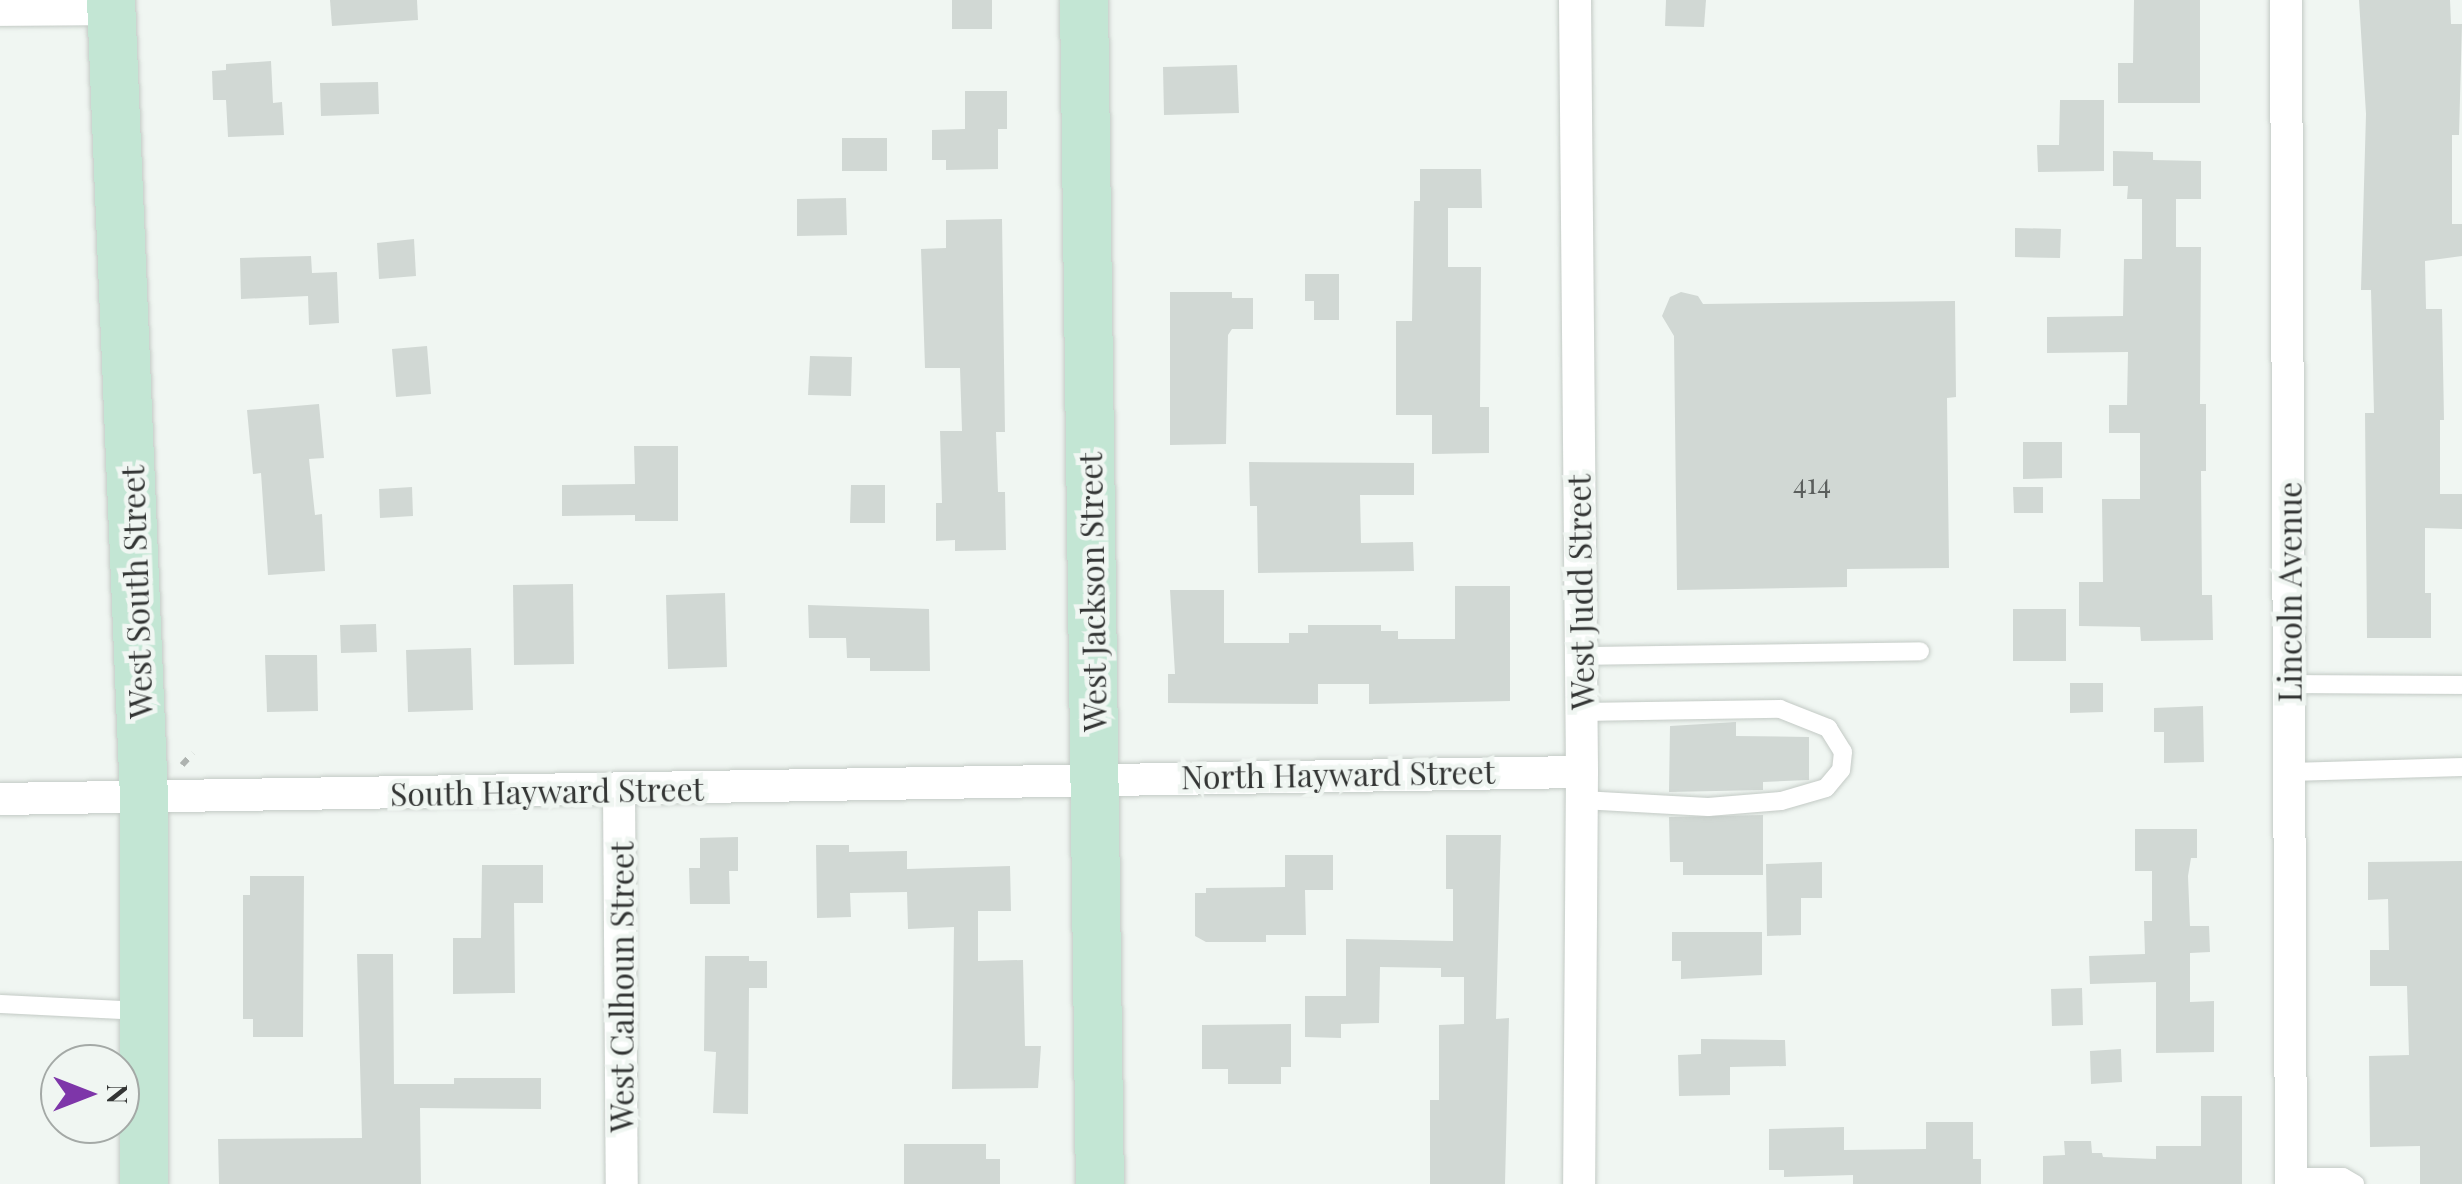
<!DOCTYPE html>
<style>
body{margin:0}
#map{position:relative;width:2462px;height:1184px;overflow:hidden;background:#f0f6f2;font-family:"Playfair Display",serif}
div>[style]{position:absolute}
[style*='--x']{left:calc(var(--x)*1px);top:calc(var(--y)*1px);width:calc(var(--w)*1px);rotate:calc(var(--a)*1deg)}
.building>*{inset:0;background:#d1d8d4}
.path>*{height:6px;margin-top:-3px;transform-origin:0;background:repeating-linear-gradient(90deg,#aeb3b0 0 8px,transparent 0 16px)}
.roads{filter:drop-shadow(0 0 2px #c3cac5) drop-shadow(0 0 2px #c3cac5)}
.lane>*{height:18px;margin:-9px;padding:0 9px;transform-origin:9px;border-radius:9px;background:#fff}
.street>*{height:32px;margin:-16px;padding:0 16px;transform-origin:16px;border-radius:16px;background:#fff}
.secondary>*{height:48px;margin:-24px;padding:0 24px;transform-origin:24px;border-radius:24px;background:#c3e6d4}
span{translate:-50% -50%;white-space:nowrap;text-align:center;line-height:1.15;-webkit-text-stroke:9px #f0f6f2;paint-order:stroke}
.number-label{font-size:28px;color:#5a5e5c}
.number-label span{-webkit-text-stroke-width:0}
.street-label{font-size:32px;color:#333534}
.north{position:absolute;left:40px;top:1044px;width:100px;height:100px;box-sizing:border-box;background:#f0f6f2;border:2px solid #a4a9a6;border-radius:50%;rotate:90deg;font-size:28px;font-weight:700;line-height:40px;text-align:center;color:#333534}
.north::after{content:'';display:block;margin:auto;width:35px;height:45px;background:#7e36a9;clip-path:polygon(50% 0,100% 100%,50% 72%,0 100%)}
</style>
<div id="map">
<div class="building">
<i style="clip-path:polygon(330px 0,417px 0,418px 20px,332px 26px)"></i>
<i style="clip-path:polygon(952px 0,992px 0,992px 29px,952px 29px)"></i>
<i style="clip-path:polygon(1666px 0,1706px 0,1704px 27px,1665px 26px)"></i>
<i style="clip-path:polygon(2134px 0,2200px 0,2200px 103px,2118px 103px,2118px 63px,2133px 63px)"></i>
<i style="clip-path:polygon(2359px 0,2450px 0,2451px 24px,2462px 24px,2459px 135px,2452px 135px,2452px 224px,2462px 224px,2462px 256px,2425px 261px,2426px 309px,2442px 309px,2444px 420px,2440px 420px,2440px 494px,2462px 494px,2462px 529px,2425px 528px,2425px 593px,2431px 593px,2431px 638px,2367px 638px,2365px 413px,2374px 413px,2371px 290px,2361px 290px,2366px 114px)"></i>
<i style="clip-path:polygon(271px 61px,273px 103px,282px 102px,284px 135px,228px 137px,226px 100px,213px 100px,212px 71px,226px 70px,226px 64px)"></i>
<i style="clip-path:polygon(1237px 65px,1239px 113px,1164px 115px,1163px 67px)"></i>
<i style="clip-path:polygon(378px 82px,379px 114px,321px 116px,320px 83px)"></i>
<i style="clip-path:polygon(965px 91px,1007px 91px,1007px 129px,998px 129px,998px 169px,946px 170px,946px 160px,932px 160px,932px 130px,965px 129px)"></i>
<i style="clip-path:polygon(2060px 100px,2104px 100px,2104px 171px,2038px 172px,2037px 145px,2059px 145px)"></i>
<i style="clip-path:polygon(842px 138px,887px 138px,887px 171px,842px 171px)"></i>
<i style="clip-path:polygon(2113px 151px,2153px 152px,2153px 160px,2201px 161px,2201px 199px,2176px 199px,2176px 247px,2201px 247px,2200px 404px,2206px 404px,2206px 471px,2201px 471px,2202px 595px,2212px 595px,2213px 640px,2141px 641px,2140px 627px,2079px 626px,2079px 582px,2103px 582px,2102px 499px,2140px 499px,2140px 433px,2109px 433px,2109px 405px,2127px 405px,2128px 352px,2047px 353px,2047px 317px,2123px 316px,2124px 259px,2142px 259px,2142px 199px,2127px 199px,2128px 186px,2113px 186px)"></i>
<i style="clip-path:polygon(1420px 169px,1481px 169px,1482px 208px,1448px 208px,1448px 267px,1481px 267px,1480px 407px,1489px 407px,1489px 453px,1432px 454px,1432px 415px,1396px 415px,1396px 321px,1412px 321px,1414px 201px,1420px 201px)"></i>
<i style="clip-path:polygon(846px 198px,847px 235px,797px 236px,797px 199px)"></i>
<i style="clip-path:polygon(1002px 219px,1005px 432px,996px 432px,998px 492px,1005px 492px,1006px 550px,955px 551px,955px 540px,936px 541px,936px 503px,942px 503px,940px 431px,962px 431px,960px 368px,925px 368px,921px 249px,946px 248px,946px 220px)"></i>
<i style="clip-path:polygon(2015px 228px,2061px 229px,2060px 258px,2015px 257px)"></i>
<i style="clip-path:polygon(414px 239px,416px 276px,379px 279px,377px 243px)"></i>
<i style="clip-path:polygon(311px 256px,312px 273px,337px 272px,339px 323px,309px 325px,308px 296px,241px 299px,240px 258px)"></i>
<i style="clip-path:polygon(1305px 274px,1339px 274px,1339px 320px,1314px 320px,1314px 301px,1305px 301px)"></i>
<i style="clip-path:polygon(1170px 292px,1232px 292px,1232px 298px,1253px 298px,1253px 329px,1232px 329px,1228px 335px,1226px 444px,1170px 445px)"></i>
<i style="clip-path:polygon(1681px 292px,1698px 296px,1703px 304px,1955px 301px,1956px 397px,1947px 398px,1949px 568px,1847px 569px,1847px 587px,1677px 590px,1674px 336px,1662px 316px,1670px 297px)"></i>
<i style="clip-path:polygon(427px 346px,431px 394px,396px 397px,392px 349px)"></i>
<i style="clip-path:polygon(810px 356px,852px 357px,851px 396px,808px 395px)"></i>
<i style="clip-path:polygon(319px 404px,324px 458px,309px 459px,315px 515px,322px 514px,325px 571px,268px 575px,261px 473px,253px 474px,247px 410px)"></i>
<i style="clip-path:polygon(2023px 442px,2062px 442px,2062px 478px,2023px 479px)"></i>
<i style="clip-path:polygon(634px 446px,678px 446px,678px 521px,635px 521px,635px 515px,562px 516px,562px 485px,635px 484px)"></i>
<i style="clip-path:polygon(1249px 462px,1414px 463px,1414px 495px,1360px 495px,1361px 543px,1413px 542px,1414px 571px,1258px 573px,1257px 506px,1250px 506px)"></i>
<i style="clip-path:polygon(851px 485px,885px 485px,885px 523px,850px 523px)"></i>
<i style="clip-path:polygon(412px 487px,413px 516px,380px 518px,379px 489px)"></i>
<i style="clip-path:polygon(2013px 487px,2043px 487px,2043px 513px,2014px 513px)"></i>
<i style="clip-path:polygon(573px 584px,574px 664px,514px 665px,513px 585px)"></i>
<i style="clip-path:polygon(1455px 586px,1510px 586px,1510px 701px,1369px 704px,1369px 684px,1318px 684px,1318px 704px,1168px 703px,1168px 674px,1175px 674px,1170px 590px,1224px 590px,1224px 643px,1289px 643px,1289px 633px,1308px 633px,1308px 625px,1381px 625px,1381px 631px,1398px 631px,1398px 639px,1455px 639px)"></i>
<i style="clip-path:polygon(725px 593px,727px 667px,668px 669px,666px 595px)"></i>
<i style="clip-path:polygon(808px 605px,929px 609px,930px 671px,870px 671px,870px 658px,847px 658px,846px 638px,809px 638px)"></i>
<i style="clip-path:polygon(2013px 609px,2066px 609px,2066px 661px,2013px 661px)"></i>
<i style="clip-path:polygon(376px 624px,377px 652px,341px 653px,340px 625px)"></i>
<i style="clip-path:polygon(471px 648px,473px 710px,408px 712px,406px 650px)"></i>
<i style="clip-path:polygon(265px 655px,317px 655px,318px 711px,267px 712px)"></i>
<i style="clip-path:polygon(2070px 683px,2103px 683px,2103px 712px,2070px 713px)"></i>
<i style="clip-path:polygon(2203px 706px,2204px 762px,2164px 763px,2164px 732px,2154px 732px,2154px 708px)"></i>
<i style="clip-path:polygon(1736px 722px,1736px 736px,1809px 737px,1809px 780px,1763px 782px,1763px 790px,1669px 792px,1670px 726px)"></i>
<i style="clip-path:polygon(1763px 815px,1763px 875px,1683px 875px,1683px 862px,1670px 862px,1669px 817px)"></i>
<i style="clip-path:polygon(2135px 829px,2197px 829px,2197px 858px,2191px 858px,2188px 876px,2190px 926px,2209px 926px,2210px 952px,2190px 953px,2190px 1002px,2214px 1001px,2214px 1052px,2156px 1053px,2156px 982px,2090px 984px,2089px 956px,2145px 954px,2144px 921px,2152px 921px,2152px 871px,2135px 871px)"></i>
<i style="clip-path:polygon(1446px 835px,1501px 835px,1496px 1019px,1509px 1018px,1505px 1184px,1430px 1184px,1430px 1100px,1439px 1100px,1439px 1025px,1464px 1024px,1464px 977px,1441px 977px,1441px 968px,1380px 967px,1379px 1023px,1341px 1024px,1341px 1038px,1305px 1037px,1305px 996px,1346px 996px,1346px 939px,1453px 941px,1453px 889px,1446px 889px)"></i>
<i style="clip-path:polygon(738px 837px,738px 871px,729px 871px,730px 904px,690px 904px,689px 868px,700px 868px,700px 838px)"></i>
<i style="clip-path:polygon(816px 845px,849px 845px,849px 852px,907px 851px,907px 869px,1010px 866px,1011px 911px,978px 911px,978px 961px,1023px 960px,1025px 1046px,1041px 1046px,1038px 1088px,952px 1089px,954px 927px,908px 929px,907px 892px,850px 893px,851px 917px,817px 918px)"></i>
<i style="clip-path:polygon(1285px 855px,1333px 855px,1333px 890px,1305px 890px,1306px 935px,1266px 935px,1266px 942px,1206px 942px,1195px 936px,1195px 893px,1206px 893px,1206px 888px,1285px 887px)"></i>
<i style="clip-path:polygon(2462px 861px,2462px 1184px,2420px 1184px,2420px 1146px,2370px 1147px,2369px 1056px,2409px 1055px,2407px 986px,2370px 986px,2370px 950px,2389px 950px,2388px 899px,2368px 900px,2368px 862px)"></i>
<i style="clip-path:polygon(1822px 862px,1822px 898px,1801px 898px,1801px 935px,1767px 936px,1766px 864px)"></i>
<i style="clip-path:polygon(482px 865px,543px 865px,543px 903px,514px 903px,515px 993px,453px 994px,453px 938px,481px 938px)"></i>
<i style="clip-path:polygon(250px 876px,304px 876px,303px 1037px,253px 1037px,253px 1019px,243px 1019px,243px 895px,250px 895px)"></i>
<i style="clip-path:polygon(1672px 932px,1762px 932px,1762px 975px,1681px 979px,1681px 961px,1672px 961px)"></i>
<i style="clip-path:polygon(357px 954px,393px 954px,394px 1084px,454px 1084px,454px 1078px,541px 1078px,541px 1109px,420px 1108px,421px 1184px,219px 1184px,218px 1139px,362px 1138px)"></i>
<i style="clip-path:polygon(705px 956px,749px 956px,749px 961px,767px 961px,767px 988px,749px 988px,748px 1114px,713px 1113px,716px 1052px,704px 1051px)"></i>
<i style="clip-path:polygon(2082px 988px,2083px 1025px,2052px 1026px,2051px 989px)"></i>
<i style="clip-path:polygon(1291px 1024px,1291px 1067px,1281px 1067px,1281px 1084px,1228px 1084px,1228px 1069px,1202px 1069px,1202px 1025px)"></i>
<i style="clip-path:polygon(1701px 1039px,1785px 1040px,1786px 1066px,1730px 1067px,1730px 1095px,1679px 1096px,1678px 1055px,1701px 1054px)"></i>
<i style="clip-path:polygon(2121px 1049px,2122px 1082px,2091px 1084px,2090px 1051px)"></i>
<i style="clip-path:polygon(2201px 1096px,2242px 1096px,2242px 1184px,2043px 1184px,2043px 1156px,2065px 1155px,2064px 1141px,2091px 1141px,2092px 1153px,2102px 1153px,2103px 1157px,2156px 1159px,2156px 1146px,2201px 1146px)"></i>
<i style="clip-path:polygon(1926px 1122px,1973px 1122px,1973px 1159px,1981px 1159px,1981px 1184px,1853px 1184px,1853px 1175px,1784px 1177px,1784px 1170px,1769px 1170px,1769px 1129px,1844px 1127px,1844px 1150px,1926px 1149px)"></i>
<i style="clip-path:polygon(904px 1144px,986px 1144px,986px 1159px,1000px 1159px,1000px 1184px,904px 1184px)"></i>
</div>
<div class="path">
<i style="--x:182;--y:765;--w:16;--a:-47"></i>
</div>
<div class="roads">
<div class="lane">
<i style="--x:1581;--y:656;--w:339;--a:-0.8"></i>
<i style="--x:2289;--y:684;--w:173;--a:0.3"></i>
<i style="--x:1581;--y:712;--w:199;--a:-0.9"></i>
<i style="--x:1780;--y:709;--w:52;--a:21.6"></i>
<i style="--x:1828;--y:728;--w:28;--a:58"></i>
<i style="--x:1843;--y:752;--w:18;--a:96"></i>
<i style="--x:1841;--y:770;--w:23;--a:130"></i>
<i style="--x:1826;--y:788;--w:47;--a:163.9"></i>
<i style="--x:1781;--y:801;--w:73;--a:175.3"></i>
<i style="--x:1708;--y:807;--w:126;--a:-176.8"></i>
<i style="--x:2291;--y:772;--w:171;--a:-1.7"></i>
<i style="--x:0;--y:1004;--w:143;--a:2.8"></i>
<i style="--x:2291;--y:1177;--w:52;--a:0"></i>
<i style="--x:2343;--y:1177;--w:14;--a:30"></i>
</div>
<div class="street">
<i style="--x:1575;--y:0;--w:772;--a:89.48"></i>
<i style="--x:1582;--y:772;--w:412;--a:90.4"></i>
<i style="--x:2286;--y:0;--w:1184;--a:89.76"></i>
<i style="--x:0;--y:10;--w:111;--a:-0.5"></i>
<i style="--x:619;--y:790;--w:394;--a:89.6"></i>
<i style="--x:0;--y:799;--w:1582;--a:-0.98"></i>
</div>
<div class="secondary">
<i style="--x:111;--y:0;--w:799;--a:87.63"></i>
<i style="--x:144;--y:798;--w:386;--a:90"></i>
<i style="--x:1084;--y:0;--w:1184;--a:89.23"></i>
</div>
</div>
<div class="number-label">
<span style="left:1812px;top:483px">414</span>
</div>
<div class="street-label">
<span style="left:136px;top:592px;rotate:-92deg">West South Street</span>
<span style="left:1092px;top:592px;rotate:-91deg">West Jackson Street</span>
<span style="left:1580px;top:592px;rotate:-91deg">West Judd Street</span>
<span style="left:2289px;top:592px;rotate:-90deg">Lincoln Avenue</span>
<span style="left:1338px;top:774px;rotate:-1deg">North Hayward Street</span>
<span style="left:547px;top:791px;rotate:-1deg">South Hayward Street</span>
<span style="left:621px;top:987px;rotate:-90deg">West Calhoun Street</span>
</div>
<div class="north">N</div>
</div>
